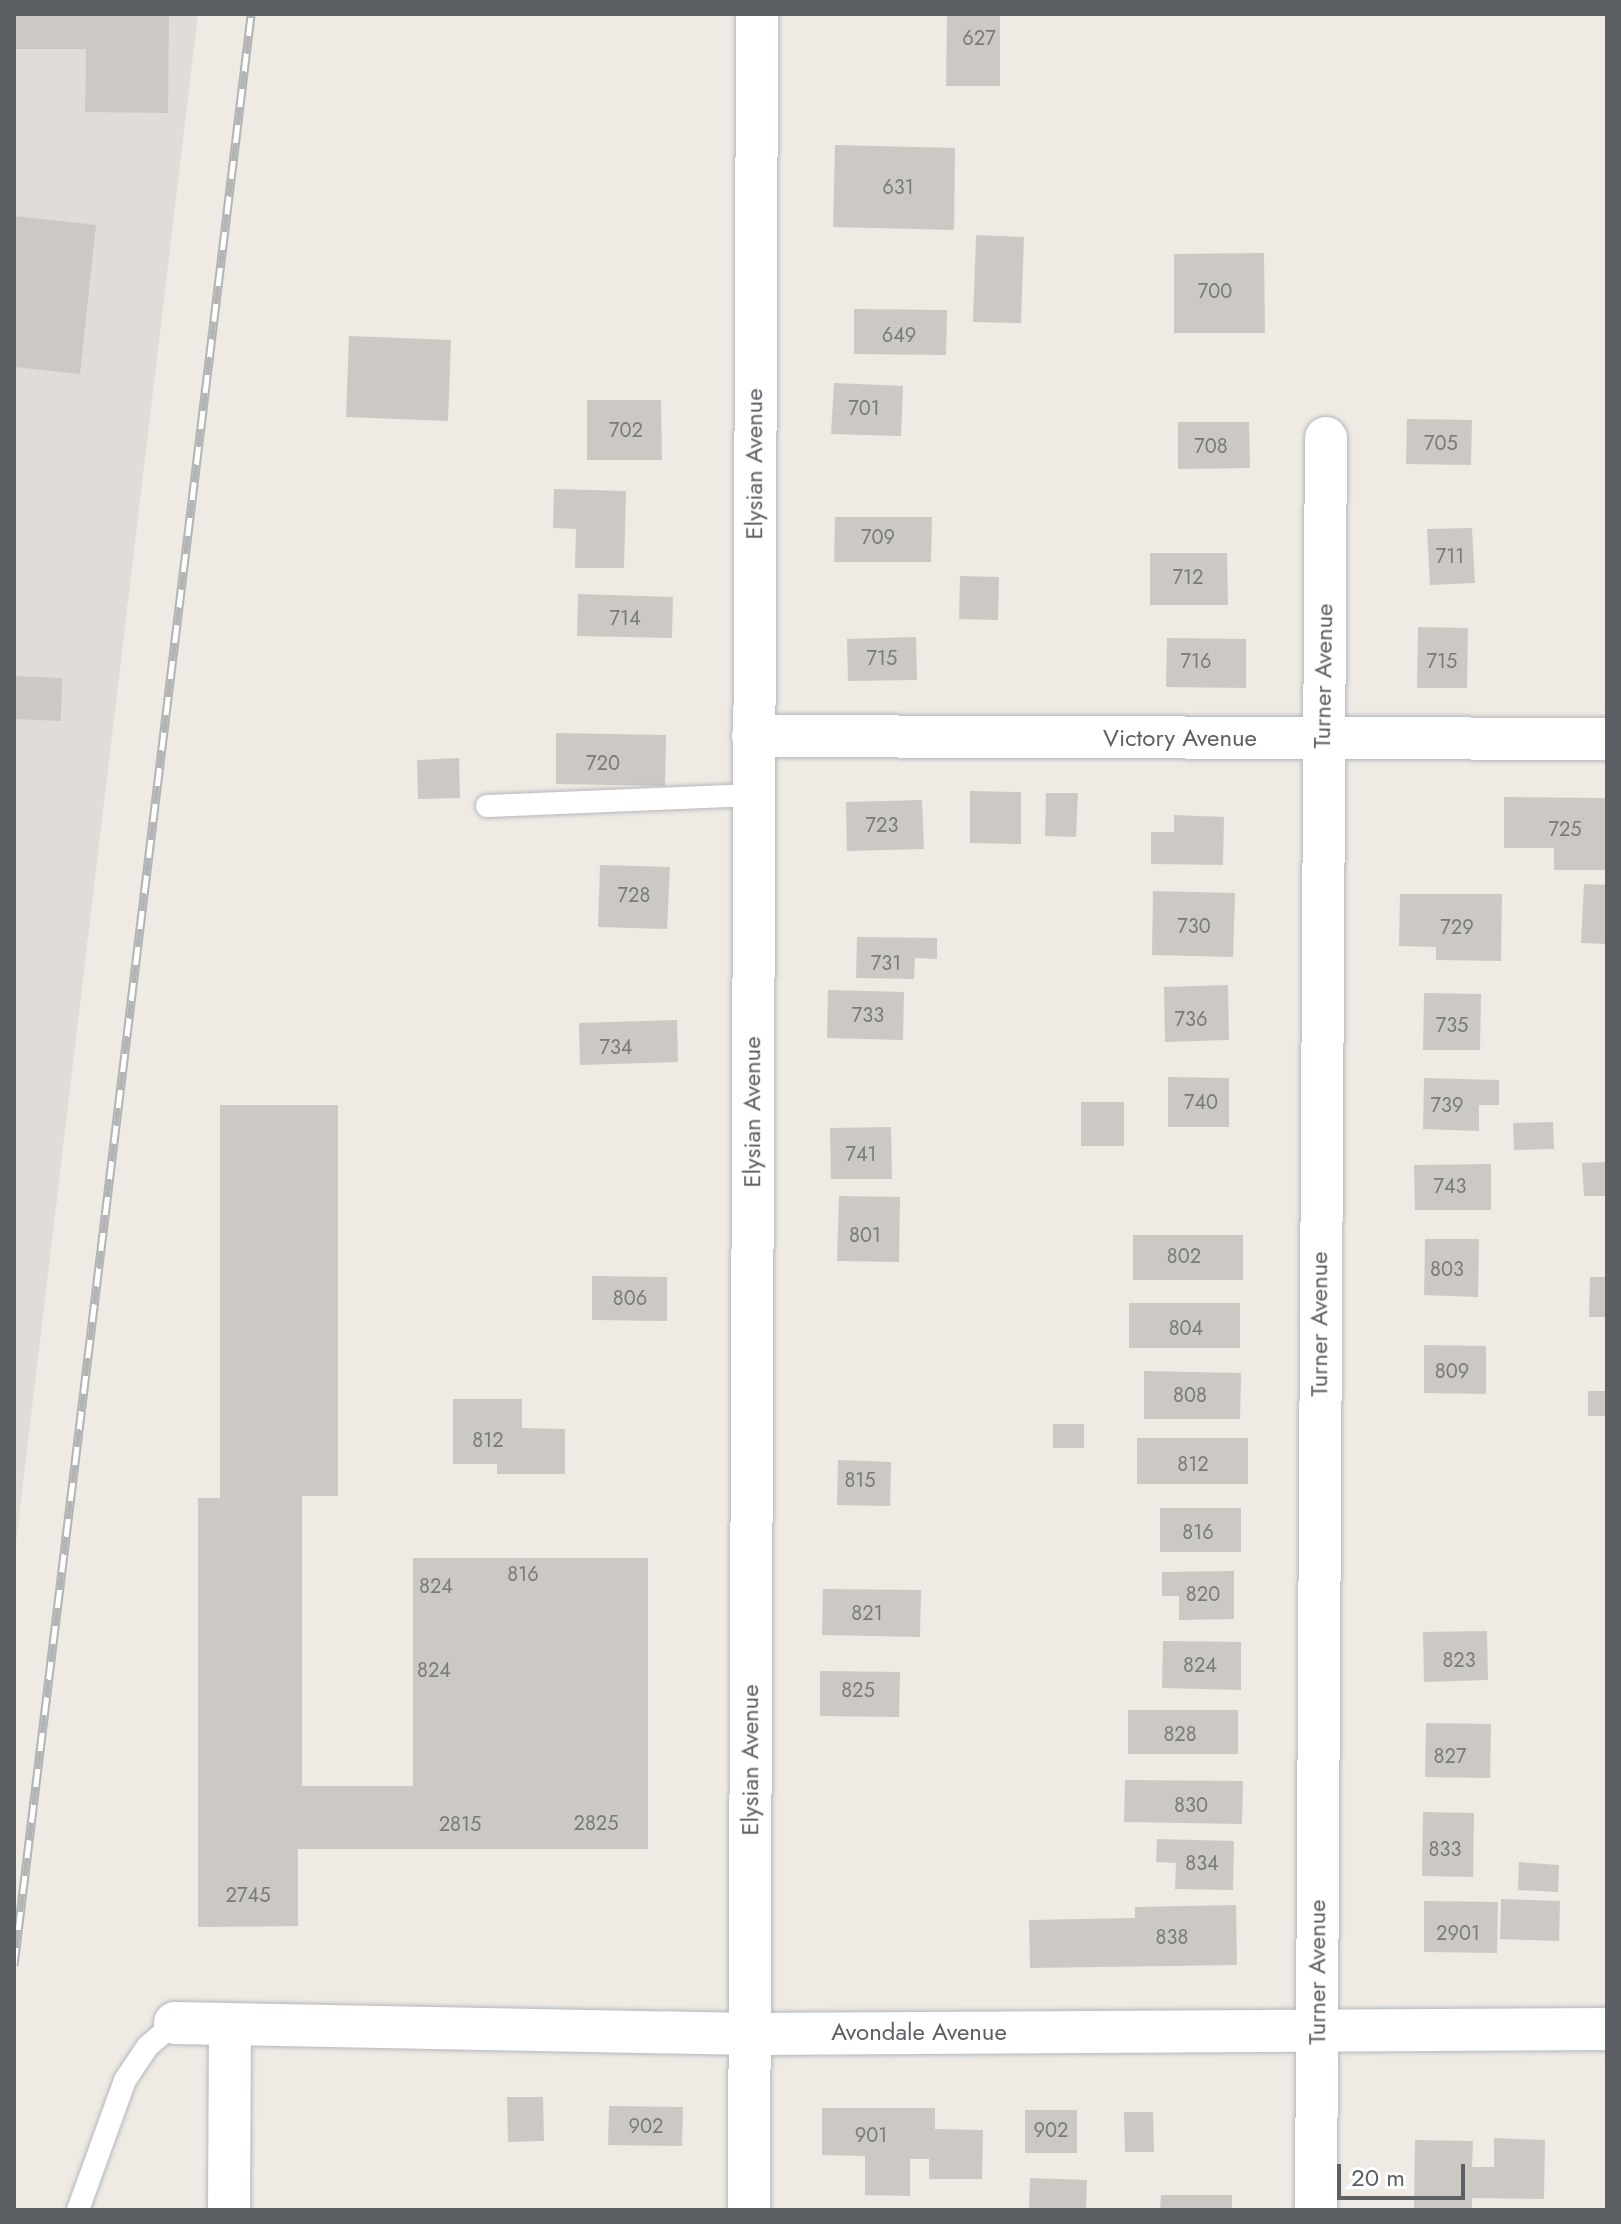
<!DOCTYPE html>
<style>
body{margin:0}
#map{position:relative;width:1621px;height:2224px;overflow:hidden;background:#efebe4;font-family:Jost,sans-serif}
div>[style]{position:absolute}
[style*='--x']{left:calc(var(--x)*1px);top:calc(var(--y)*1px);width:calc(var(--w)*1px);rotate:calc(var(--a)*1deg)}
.industrial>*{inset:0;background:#e0ddd8}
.building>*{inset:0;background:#ccc8c3}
.roads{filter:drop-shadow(0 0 2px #b4b7bb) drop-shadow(0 0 2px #b4b7bb)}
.service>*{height:22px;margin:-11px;padding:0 11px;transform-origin:11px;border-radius:11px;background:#fff}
.minor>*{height:42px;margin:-21px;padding:0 21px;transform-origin:21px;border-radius:21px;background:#fff}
.rail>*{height:9px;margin-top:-4.5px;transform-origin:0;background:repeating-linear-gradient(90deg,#fff 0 18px,#b3b4b5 0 36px);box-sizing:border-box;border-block:2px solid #b3b4b5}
span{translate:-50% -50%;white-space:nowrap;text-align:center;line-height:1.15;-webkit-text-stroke:6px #fff;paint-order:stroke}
.number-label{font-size:20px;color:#787a7c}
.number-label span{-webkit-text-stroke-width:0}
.street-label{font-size:24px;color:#5c6065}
.frame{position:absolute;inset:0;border:16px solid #5c6065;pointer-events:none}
.scale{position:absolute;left:1337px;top:2164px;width:128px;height:36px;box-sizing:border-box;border:4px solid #5c6065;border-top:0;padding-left:10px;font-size:24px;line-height:28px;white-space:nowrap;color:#5c6065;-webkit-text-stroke:6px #fff;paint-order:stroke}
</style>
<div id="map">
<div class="industrial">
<i style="clip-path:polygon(14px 14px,198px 14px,14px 1559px)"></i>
</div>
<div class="building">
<i style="clip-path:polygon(14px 14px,169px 14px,168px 113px,85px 112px,86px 49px,14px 49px)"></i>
<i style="clip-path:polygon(947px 14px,1000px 14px,1000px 86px,946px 86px)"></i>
<i style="clip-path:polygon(835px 145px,955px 148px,954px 230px,833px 227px)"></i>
<i style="clip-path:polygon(14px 216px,96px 225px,80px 374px,14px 367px)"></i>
<i style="clip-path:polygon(976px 235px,1024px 237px,1021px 323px,973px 322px)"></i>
<i style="clip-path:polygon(1264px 253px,1265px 333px,1174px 333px,1174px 254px)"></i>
<i style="clip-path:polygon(854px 309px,947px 310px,946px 355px,854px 354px)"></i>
<i style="clip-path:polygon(349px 336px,451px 340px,448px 421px,346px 417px)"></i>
<i style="clip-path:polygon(834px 383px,903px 386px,901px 436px,831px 434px)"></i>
<i style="clip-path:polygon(587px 400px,661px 400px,662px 460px,587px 460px)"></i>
<i style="clip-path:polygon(1407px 419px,1472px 420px,1471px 465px,1406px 464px)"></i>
<i style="clip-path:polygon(1178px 422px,1249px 422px,1250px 468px,1178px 469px)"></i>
<i style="clip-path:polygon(554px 489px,626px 491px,624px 568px,575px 568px,576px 529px,553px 528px)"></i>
<i style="clip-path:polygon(835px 517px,932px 517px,931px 562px,834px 562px)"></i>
<i style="clip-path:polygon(1472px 528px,1475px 583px,1430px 585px,1427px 529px)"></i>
<i style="clip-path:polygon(1150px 553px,1227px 553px,1228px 605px,1150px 605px)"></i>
<i style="clip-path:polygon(960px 576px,999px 577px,998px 620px,959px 619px)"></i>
<i style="clip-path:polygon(578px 594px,673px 597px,672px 638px,577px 636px)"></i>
<i style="clip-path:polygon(1418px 627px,1468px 628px,1467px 688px,1417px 688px)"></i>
<i style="clip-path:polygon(916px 637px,917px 680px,848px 681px,847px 639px)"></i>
<i style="clip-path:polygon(1167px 638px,1246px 639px,1246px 688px,1166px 687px)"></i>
<i style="clip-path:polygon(14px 676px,62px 678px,61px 721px,14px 719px)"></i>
<i style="clip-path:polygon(556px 733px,666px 735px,665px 786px,556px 784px)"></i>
<i style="clip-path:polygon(459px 758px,460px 798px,418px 799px,417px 760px)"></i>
<i style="clip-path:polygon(970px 791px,1021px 792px,1021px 844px,970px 843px)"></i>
<i style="clip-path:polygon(1046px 793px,1078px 793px,1076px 837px,1045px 836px)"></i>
<i style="clip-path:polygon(1504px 797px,1605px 798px,1607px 870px,1554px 870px,1554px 848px,1504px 848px)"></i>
<i style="clip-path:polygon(922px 800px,924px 849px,847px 851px,846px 802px)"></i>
<i style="clip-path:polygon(1174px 815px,1224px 817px,1223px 865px,1151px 864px,1151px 832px,1174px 832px)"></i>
<i style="clip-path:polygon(600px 865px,670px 867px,667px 929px,598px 927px)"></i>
<i style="clip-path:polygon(1584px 884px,1607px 885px,1607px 944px,1581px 943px)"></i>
<i style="clip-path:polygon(1153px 891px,1235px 893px,1233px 957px,1152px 955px)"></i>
<i style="clip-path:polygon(1400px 894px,1502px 894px,1501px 961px,1436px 960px,1436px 947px,1399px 946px)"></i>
<i style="clip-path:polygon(857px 937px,937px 938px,937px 959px,915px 958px,914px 979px,856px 978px)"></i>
<i style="clip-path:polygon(1228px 985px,1229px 1040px,1165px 1042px,1164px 987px)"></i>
<i style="clip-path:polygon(828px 990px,904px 992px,903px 1040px,827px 1038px)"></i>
<i style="clip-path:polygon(1424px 993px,1481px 994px,1480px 1050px,1423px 1050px)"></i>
<i style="clip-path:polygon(677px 1020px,678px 1062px,580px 1065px,579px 1023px)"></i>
<i style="clip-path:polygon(1168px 1077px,1229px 1078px,1229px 1127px,1168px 1127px)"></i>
<i style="clip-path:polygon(1424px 1078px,1499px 1080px,1499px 1105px,1479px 1105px,1479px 1131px,1423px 1129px)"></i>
<i style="clip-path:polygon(1081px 1102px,1124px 1102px,1124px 1146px,1081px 1146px)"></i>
<i style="clip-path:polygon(220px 1105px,338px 1105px,338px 1496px,302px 1496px,302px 1786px,413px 1786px,413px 1558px,648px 1558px,648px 1849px,298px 1849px,298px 1926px,198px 1927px,198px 1498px,220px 1498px)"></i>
<i style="clip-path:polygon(1553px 1122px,1554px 1149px,1514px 1150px,1513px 1123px)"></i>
<i style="clip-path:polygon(891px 1127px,892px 1179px,831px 1179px,830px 1128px)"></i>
<i style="clip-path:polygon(1607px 1162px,1607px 1196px,1584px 1196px,1582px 1163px)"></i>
<i style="clip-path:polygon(1491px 1164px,1491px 1210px,1415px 1210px,1414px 1165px)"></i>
<i style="clip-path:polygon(839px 1196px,900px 1197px,899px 1262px,837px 1261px)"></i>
<i style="clip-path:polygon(1133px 1235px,1243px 1235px,1243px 1280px,1133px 1280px)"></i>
<i style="clip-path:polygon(1425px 1239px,1479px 1239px,1478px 1297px,1424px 1295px)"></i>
<i style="clip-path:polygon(592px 1276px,667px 1277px,667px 1321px,592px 1320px)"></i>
<i style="clip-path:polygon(1590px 1277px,1607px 1277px,1607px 1317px,1589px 1317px)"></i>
<i style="clip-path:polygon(1129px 1303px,1240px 1303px,1240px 1348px,1129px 1348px)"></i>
<i style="clip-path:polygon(1424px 1345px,1486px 1346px,1486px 1394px,1424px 1393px)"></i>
<i style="clip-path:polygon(1144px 1371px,1241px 1373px,1240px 1419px,1144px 1419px)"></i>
<i style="clip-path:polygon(1588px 1391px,1607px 1391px,1607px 1416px,1588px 1416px)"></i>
<i style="clip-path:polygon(453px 1399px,522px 1399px,522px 1428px,565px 1429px,565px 1474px,497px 1474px,497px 1464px,453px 1464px)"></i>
<i style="clip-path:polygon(1053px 1424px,1084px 1424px,1084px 1448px,1053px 1448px)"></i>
<i style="clip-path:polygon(1137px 1438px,1248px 1438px,1248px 1484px,1137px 1484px)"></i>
<i style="clip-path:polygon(838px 1460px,891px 1462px,890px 1506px,837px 1505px)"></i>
<i style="clip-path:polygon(1160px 1508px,1241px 1508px,1241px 1552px,1160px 1552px)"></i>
<i style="clip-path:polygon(1234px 1571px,1234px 1619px,1179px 1620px,1179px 1596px,1162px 1596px,1162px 1572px)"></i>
<i style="clip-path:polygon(823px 1589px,921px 1590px,920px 1637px,822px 1635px)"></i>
<i style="clip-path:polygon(1487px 1631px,1488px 1680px,1424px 1682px,1423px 1632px)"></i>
<i style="clip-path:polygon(1163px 1641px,1241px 1642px,1241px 1690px,1162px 1688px)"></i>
<i style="clip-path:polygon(820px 1671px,900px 1672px,899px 1717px,820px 1716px)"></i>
<i style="clip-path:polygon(1128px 1710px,1238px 1710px,1238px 1754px,1128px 1754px)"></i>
<i style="clip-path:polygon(1426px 1723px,1491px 1724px,1490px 1778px,1425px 1777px)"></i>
<i style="clip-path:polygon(1125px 1780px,1243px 1781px,1242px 1824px,1124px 1822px)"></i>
<i style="clip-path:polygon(1423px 1812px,1474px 1813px,1473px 1877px,1422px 1876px)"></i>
<i style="clip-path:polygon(1157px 1839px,1234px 1841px,1233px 1890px,1175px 1889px,1176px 1863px,1156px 1862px)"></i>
<i style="clip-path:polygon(1519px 1862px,1559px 1865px,1558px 1892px,1518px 1890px)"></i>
<i style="clip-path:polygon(1501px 1899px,1560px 1901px,1559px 1941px,1500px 1939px)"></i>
<i style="clip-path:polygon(1424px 1901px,1498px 1902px,1497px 1953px,1424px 1952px)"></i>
<i style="clip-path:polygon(1236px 1905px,1237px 1965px,1030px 1968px,1029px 1920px,1135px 1918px,1135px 1907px)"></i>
<i style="clip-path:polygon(507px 2097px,543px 2097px,544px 2141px,508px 2142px)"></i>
<i style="clip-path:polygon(609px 2106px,683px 2107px,682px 2146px,608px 2145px)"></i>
<i style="clip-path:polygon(822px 2108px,935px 2108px,935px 2129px,983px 2130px,982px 2179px,929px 2179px,929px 2159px,910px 2159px,910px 2196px,865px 2195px,865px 2156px,822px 2155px)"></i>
<i style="clip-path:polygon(1025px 2110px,1077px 2110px,1077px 2153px,1025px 2153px)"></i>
<i style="clip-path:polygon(1124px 2112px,1153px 2112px,1154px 2152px,1125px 2152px)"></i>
<i style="clip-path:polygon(1494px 2138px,1545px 2140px,1544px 2199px,1472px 2198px,1472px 2209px,1414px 2208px,1415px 2140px,1473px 2141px,1472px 2167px,1494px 2167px)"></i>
<i style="clip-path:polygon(1030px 2178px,1087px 2180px,1086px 2210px,1029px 2210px)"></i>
<i style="clip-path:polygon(1161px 2195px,1232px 2195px,1232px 2210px,1160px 2210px)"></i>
</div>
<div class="roads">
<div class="service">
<i style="--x:487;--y:806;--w:266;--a:-2.4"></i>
<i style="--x:78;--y:2210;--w:138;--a:-70.1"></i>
<i style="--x:125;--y:2080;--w:40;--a:-56"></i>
<i style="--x:147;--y:2047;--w:37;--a:-41"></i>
</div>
<div class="minor">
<i style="--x:753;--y:736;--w:854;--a:0.2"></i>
<i style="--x:175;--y:2023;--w:574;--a:1.1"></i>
<i style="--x:749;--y:2034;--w:858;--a:-0.33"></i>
<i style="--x:229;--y:2210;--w:185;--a:-89.7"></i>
<i style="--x:749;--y:2210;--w:2196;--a:-89.79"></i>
<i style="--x:1316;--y:2210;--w:1772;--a:-89.68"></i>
</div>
</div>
<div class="rail">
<i style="--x:14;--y:1965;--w:1965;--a:-83.07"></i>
</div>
<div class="number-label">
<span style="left:979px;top:38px">627</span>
<span style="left:898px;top:187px">631</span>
<span style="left:1215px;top:291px">700</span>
<span style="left:899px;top:335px">649</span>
<span style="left:864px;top:408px">701</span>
<span style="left:626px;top:430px">702</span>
<span style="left:1441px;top:443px">705</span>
<span style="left:1211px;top:446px">708</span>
<span style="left:878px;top:537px">709</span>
<span style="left:1450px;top:556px">711</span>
<span style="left:1188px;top:577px">712</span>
<span style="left:625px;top:618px">714</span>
<span style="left:882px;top:658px">715</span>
<span style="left:1196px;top:661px">716</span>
<span style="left:1442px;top:661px">715</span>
<span style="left:603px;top:763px">720</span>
<span style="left:882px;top:825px">723</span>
<span style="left:1565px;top:829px">725</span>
<span style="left:634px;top:895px">728</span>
<span style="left:1194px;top:926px">730</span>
<span style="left:1457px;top:927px">729</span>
<span style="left:886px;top:963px">731</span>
<span style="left:868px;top:1015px">733</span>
<span style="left:1191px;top:1019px">736</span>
<span style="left:1452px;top:1025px">735</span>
<span style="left:616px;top:1047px">734</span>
<span style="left:1201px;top:1102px">740</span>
<span style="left:1447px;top:1105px">739</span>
<span style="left:861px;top:1154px">741</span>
<span style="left:1450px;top:1186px">743</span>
<span style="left:865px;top:1235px">801</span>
<span style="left:1184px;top:1256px">802</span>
<span style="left:1447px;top:1269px">803</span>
<span style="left:630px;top:1298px">806</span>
<span style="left:1186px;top:1328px">804</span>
<span style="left:1452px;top:1371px">809</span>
<span style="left:1190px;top:1395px">808</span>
<span style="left:488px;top:1440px">812</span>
<span style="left:1193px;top:1464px">812</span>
<span style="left:860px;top:1480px">815</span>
<span style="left:1198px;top:1532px">816</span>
<span style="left:523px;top:1574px">816</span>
<span style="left:436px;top:1586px">824</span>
<span style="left:1203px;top:1594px">820</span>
<span style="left:867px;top:1613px">821</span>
<span style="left:1459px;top:1660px">823</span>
<span style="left:1200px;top:1665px">824</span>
<span style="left:434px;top:1670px">824</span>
<span style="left:858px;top:1690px">825</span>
<span style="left:1180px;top:1734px">828</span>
<span style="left:1450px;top:1756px">827</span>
<span style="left:1191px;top:1805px">830</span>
<span style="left:596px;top:1823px">2825</span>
<span style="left:460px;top:1824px">2815</span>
<span style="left:1445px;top:1849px">833</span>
<span style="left:1202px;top:1863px">834</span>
<span style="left:248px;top:1895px">2745</span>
<span style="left:1458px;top:1933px">2901</span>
<span style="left:1172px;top:1937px">838</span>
<span style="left:646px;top:2126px">902</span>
<span style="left:1051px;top:2130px">902</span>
<span style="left:871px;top:2135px">901</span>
</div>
<div class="street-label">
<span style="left:754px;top:464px;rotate:-90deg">Elysian Avenue</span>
<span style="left:1323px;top:676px;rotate:-89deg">Turner Avenue</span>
<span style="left:1180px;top:738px">Victory Avenue</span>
<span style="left:752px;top:1112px;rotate:-90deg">Elysian Avenue</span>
<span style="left:1319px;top:1324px;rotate:-90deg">Turner Avenue</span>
<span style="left:750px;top:1760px;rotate:-90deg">Elysian Avenue</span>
<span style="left:1317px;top:1972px;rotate:-90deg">Turner Avenue</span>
<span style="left:919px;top:2032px">Avondale Avenue</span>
</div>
<div class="frame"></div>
<div class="scale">20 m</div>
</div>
